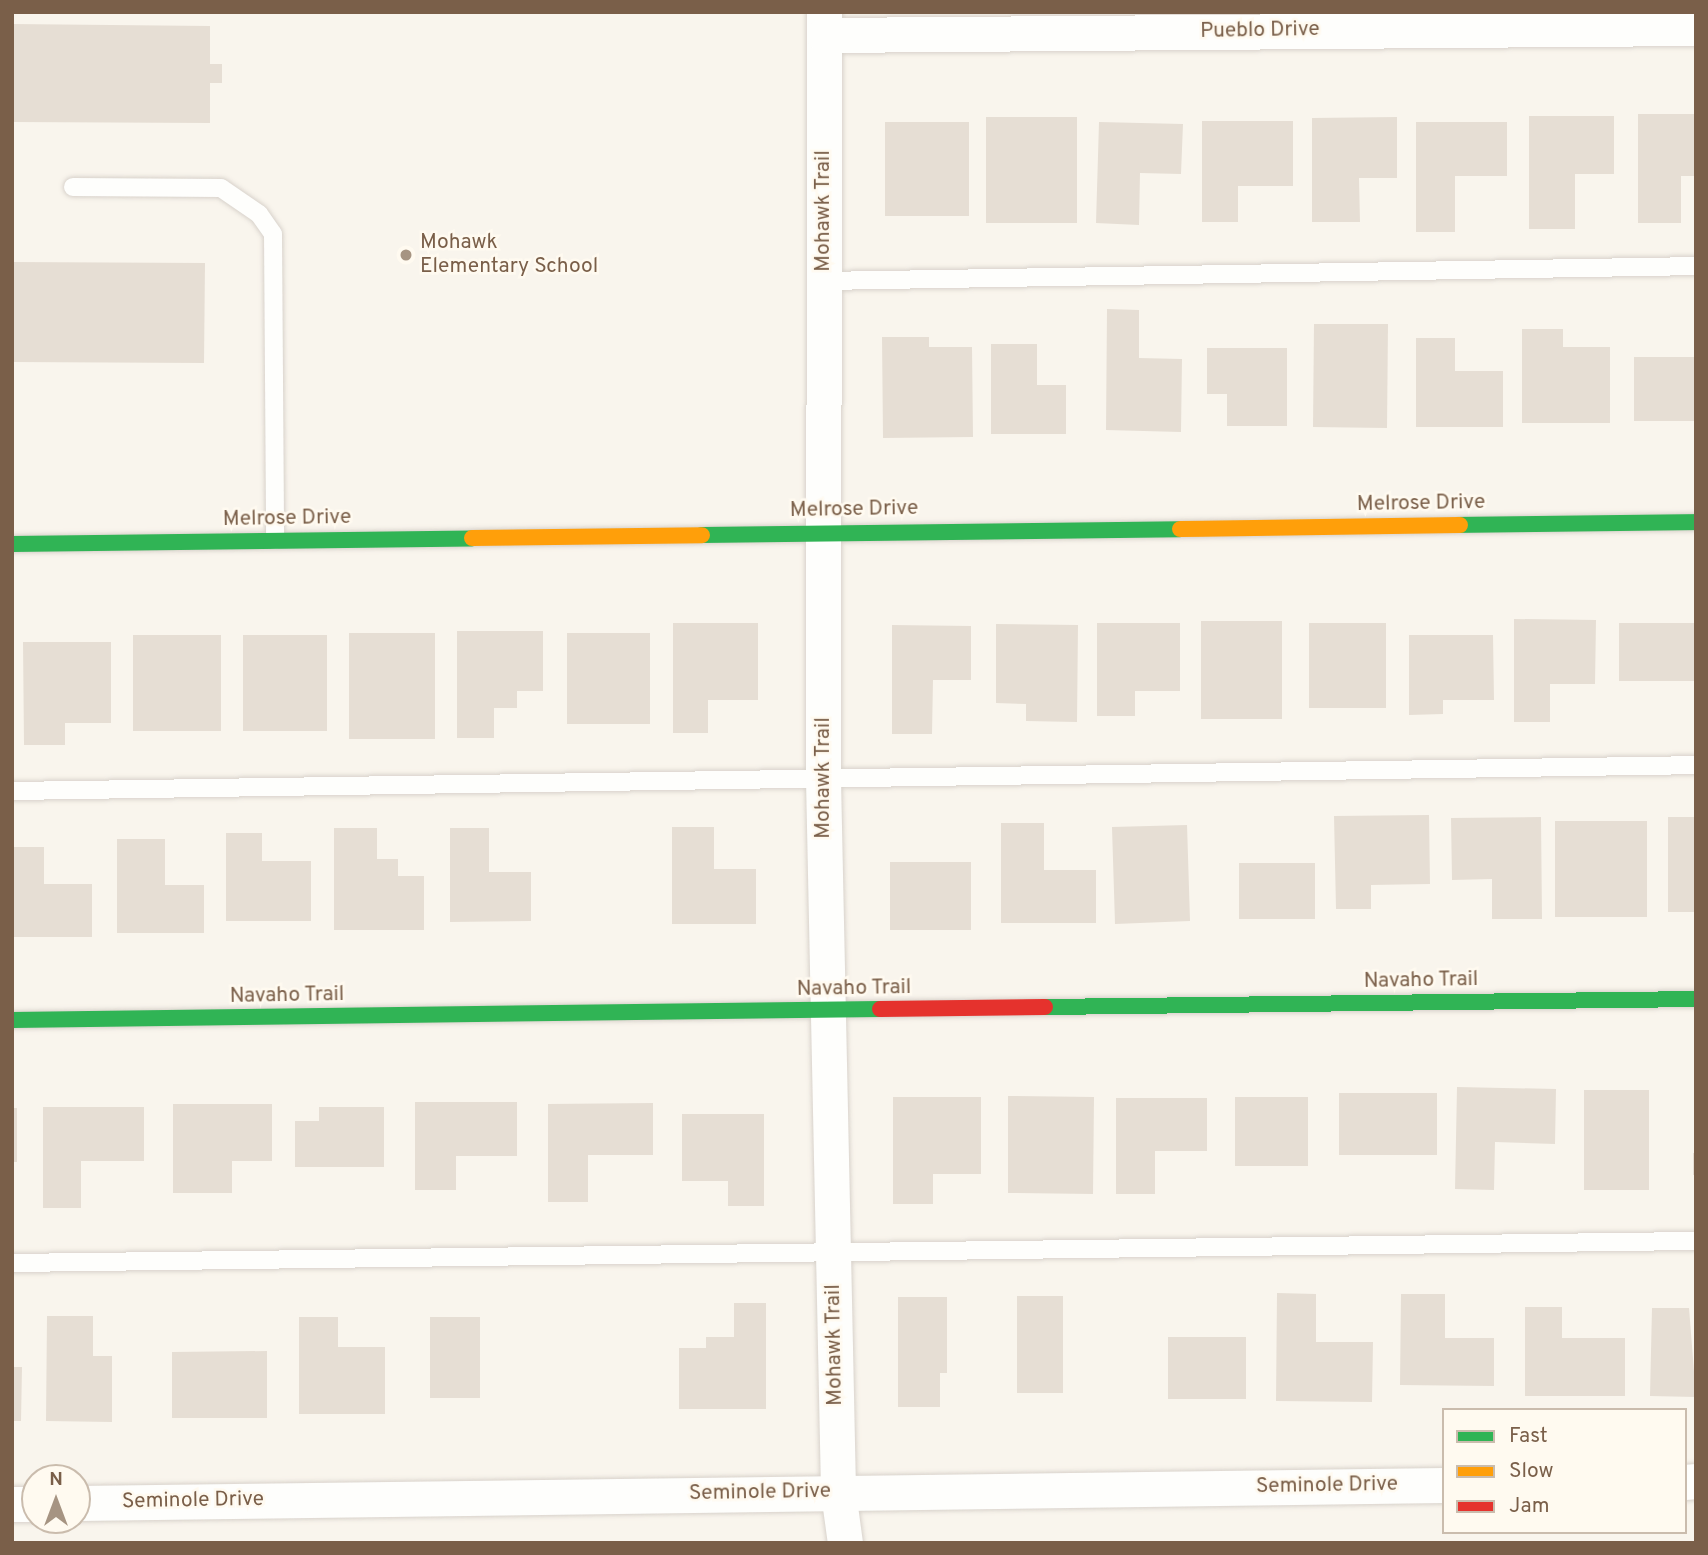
<!DOCTYPE html>
<style>
body{margin:0}
#map{position:relative;width:1708px;height:1555px;overflow:hidden;background:#f9f5ed;font-family:Overpass,sans-serif}
div>[style]{position:absolute}
[style*='--x']{left:calc(var(--x)*1px);top:calc(var(--y)*1px);width:calc(var(--w)*1px);rotate:calc(var(--a)*1deg)}
.building>*{inset:0;background:#e6ded4}
.roads{filter:drop-shadow(0 0 2px #d8d2cb) drop-shadow(0 0 2px #d8d2cb)}
.lane>*{height:18px;margin:-9px;padding:0 9px;transform-origin:9px;border-radius:9px;background:#fefefc}
.street>*{height:35px;margin:-17.5px;padding:0 17.5px;transform-origin:17.5px;border-radius:17.5px;background:#fefefc}
.fast>*{height:16px;margin:-8px;padding:0 8px;transform-origin:8px;border-radius:8px;background:#30b455}
.slow>*{height:16px;margin:-8px;padding:0 8px;transform-origin:8px;border-radius:8px;background:#ff9f0a}
.jam>*{height:16px;margin:-8px;padding:0 8px;transform-origin:8px;border-radius:8px;background:#e5322d}
.dots>*{width:19px;height:19px;translate:-50% -50%;box-sizing:border-box;border:4px solid #fffaf0;border-radius:50%}
span{translate:-50% -50%;white-space:nowrap;text-align:center;line-height:1.15;-webkit-text-stroke:5px #fffaf0;paint-order:stroke}
.street-label{font-size:21px;color:#7a5f49}
.poi-label{font-size:21px;color:#7a5f49}
.left{translate:0 -50%;text-align:left}
.frame{position:absolute;inset:0;border:14px solid #7a5f49;pointer-events:none}
.legend{position:absolute;left:1442px;top:1408px;width:245px;height:126px;box-sizing:border-box;background:#fffaf0;border:2px solid #cabcad;margin:0;padding:9px 12px;list-style:none;font-size:21px;color:#7a5f49}
.legend li{display:flex;align-items:center;gap:14px;height:35px}
.legend b{width:35px;border:2px solid #cabcad}
.north{position:absolute;left:21px;top:1464px;width:70px;height:70px;box-sizing:border-box;background:#fffaf0;border:2px solid #cabcad;border-radius:50%;rotate:0deg;font-size:19px;font-weight:700;line-height:28px;text-align:center;color:#7a5f49}
.north::after{content:'';display:block;margin:auto;width:24px;height:32px;background:#a69482;clip-path:polygon(50% 0,100% 100%,50% 72%,0 100%)}
</style>
<div id="map">
<div class="building">
<i style="clip-path:polygon(12px 24px,210px 26px,210px 64px,222px 64px,222px 83px,210px 83px,210px 123px,12px 122px)"></i>
<i style="clip-path:polygon(1638px 114px,1696px 114px,1696px 176px,1681px 176px,1681px 223px,1638px 223px)"></i>
<i style="clip-path:polygon(1529px 116px,1614px 116px,1614px 174px,1575px 174px,1575px 229px,1529px 229px)"></i>
<i style="clip-path:polygon(986px 117px,1077px 117px,1077px 223px,986px 223px)"></i>
<i style="clip-path:polygon(1397px 117px,1397px 178px,1359px 178px,1360px 222px,1312px 222px,1312px 118px)"></i>
<i style="clip-path:polygon(1202px 121px,1293px 121px,1293px 186px,1238px 186px,1238px 222px,1202px 222px)"></i>
<i style="clip-path:polygon(885px 122px,969px 122px,969px 216px,885px 216px)"></i>
<i style="clip-path:polygon(1099px 122px,1183px 124px,1181px 174px,1140px 173px,1139px 225px,1096px 223px)"></i>
<i style="clip-path:polygon(1416px 122px,1507px 122px,1507px 176px,1455px 176px,1455px 232px,1416px 232px)"></i>
<i style="clip-path:polygon(12px 262px,205px 263px,204px 363px,12px 362px)"></i>
<i style="clip-path:polygon(1107px 309px,1139px 310px,1139px 358px,1182px 359px,1181px 432px,1106px 430px)"></i>
<i style="clip-path:polygon(1314px 324px,1388px 324px,1387px 428px,1313px 427px)"></i>
<i style="clip-path:polygon(1522px 329px,1563px 329px,1563px 347px,1610px 347px,1610px 423px,1522px 423px)"></i>
<i style="clip-path:polygon(882px 337px,929px 337px,929px 347px,972px 347px,973px 437px,883px 438px)"></i>
<i style="clip-path:polygon(1416px 338px,1455px 338px,1455px 371px,1503px 371px,1503px 427px,1416px 427px)"></i>
<i style="clip-path:polygon(991px 344px,1037px 344px,1037px 385px,1066px 385px,1066px 434px,991px 434px)"></i>
<i style="clip-path:polygon(1207px 348px,1287px 348px,1287px 426px,1227px 426px,1227px 394px,1207px 394px)"></i>
<i style="clip-path:polygon(1634px 357px,1696px 357px,1696px 421px,1634px 421px)"></i>
<i style="clip-path:polygon(1514px 619px,1596px 620px,1595px 684px,1550px 684px,1550px 722px,1514px 722px)"></i>
<i style="clip-path:polygon(1201px 621px,1282px 621px,1282px 719px,1201px 719px)"></i>
<i style="clip-path:polygon(673px 623px,758px 623px,758px 700px,708px 700px,708px 733px,673px 733px)"></i>
<i style="clip-path:polygon(1097px 623px,1180px 623px,1180px 691px,1135px 691px,1135px 716px,1097px 716px)"></i>
<i style="clip-path:polygon(1309px 623px,1386px 623px,1386px 708px,1309px 708px)"></i>
<i style="clip-path:polygon(1619px 623px,1696px 623px,1696px 681px,1619px 681px)"></i>
<i style="clip-path:polygon(996px 624px,1078px 625px,1077px 722px,1026px 721px,1026px 704px,996px 703px)"></i>
<i style="clip-path:polygon(892px 625px,971px 626px,971px 680px,933px 680px,932px 734px,892px 734px)"></i>
<i style="clip-path:polygon(457px 631px,543px 631px,543px 691px,517px 691px,517px 708px,494px 708px,494px 738px,457px 738px)"></i>
<i style="clip-path:polygon(349px 633px,435px 633px,435px 739px,349px 739px)"></i>
<i style="clip-path:polygon(567px 633px,650px 633px,650px 724px,567px 724px)"></i>
<i style="clip-path:polygon(133px 635px,221px 635px,221px 731px,133px 731px)"></i>
<i style="clip-path:polygon(243px 635px,327px 635px,327px 731px,243px 731px)"></i>
<i style="clip-path:polygon(1409px 635px,1493px 635px,1494px 700px,1443px 700px,1443px 714px,1409px 715px)"></i>
<i style="clip-path:polygon(23px 642px,111px 642px,111px 723px,65px 723px,65px 745px,24px 745px)"></i>
<i style="clip-path:polygon(1429px 815px,1430px 884px,1371px 885px,1371px 909px,1336px 909px,1334px 816px)"></i>
<i style="clip-path:polygon(1541px 817px,1542px 919px,1492px 919px,1492px 879px,1452px 880px,1451px 818px)"></i>
<i style="clip-path:polygon(1668px 817px,1696px 817px,1696px 912px,1668px 912px)"></i>
<i style="clip-path:polygon(1555px 821px,1647px 821px,1647px 917px,1555px 917px)"></i>
<i style="clip-path:polygon(1001px 823px,1044px 823px,1044px 870px,1096px 870px,1096px 923px,1001px 923px)"></i>
<i style="clip-path:polygon(1187px 825px,1190px 921px,1115px 924px,1112px 827px)"></i>
<i style="clip-path:polygon(672px 827px,714px 827px,714px 869px,756px 869px,756px 924px,672px 924px)"></i>
<i style="clip-path:polygon(334px 828px,377px 828px,377px 859px,398px 859px,398px 876px,424px 876px,424px 930px,334px 930px)"></i>
<i style="clip-path:polygon(450px 828px,489px 828px,489px 872px,531px 872px,531px 921px,450px 922px)"></i>
<i style="clip-path:polygon(226px 833px,262px 833px,262px 861px,311px 861px,311px 921px,226px 921px)"></i>
<i style="clip-path:polygon(117px 839px,165px 839px,165px 885px,204px 885px,204px 933px,117px 933px)"></i>
<i style="clip-path:polygon(12px 847px,44px 847px,44px 884px,92px 884px,92px 937px,12px 937px)"></i>
<i style="clip-path:polygon(890px 862px,971px 862px,971px 930px,890px 930px)"></i>
<i style="clip-path:polygon(1239px 863px,1315px 863px,1315px 919px,1239px 919px)"></i>
<i style="clip-path:polygon(1457px 1087px,1556px 1089px,1555px 1144px,1495px 1142px,1494px 1190px,1455px 1189px)"></i>
<i style="clip-path:polygon(1584px 1090px,1649px 1090px,1649px 1190px,1584px 1190px)"></i>
<i style="clip-path:polygon(1339px 1093px,1437px 1093px,1437px 1155px,1339px 1155px)"></i>
<i style="clip-path:polygon(1008px 1096px,1094px 1097px,1093px 1194px,1008px 1193px)"></i>
<i style="clip-path:polygon(893px 1097px,981px 1097px,981px 1174px,933px 1174px,933px 1204px,893px 1204px)"></i>
<i style="clip-path:polygon(1235px 1097px,1308px 1097px,1308px 1166px,1235px 1166px)"></i>
<i style="clip-path:polygon(1116px 1098px,1207px 1098px,1207px 1151px,1155px 1151px,1155px 1194px,1116px 1194px)"></i>
<i style="clip-path:polygon(415px 1102px,517px 1102px,517px 1156px,456px 1156px,456px 1190px,415px 1190px)"></i>
<i style="clip-path:polygon(653px 1103px,653px 1155px,588px 1155px,588px 1202px,548px 1202px,548px 1104px)"></i>
<i style="clip-path:polygon(173px 1104px,272px 1104px,272px 1161px,232px 1161px,232px 1193px,173px 1193px)"></i>
<i style="clip-path:polygon(43px 1107px,144px 1107px,144px 1161px,81px 1161px,81px 1208px,43px 1208px)"></i>
<i style="clip-path:polygon(319px 1107px,384px 1107px,384px 1167px,295px 1167px,295px 1121px,319px 1121px)"></i>
<i style="clip-path:polygon(12px 1108px,17px 1108px,17px 1162px,12px 1162px)"></i>
<i style="clip-path:polygon(682px 1114px,764px 1114px,764px 1206px,728px 1206px,728px 1181px,682px 1181px)"></i>
<i style="clip-path:polygon(1693px 1153px,1696px 1153px,1696px 1175px,1693px 1175px)"></i>
<i style="clip-path:polygon(1277px 1293px,1316px 1294px,1316px 1342px,1373px 1342px,1372px 1402px,1276px 1401px)"></i>
<i style="clip-path:polygon(1401px 1294px,1445px 1294px,1445px 1338px,1494px 1338px,1494px 1386px,1400px 1385px)"></i>
<i style="clip-path:polygon(1017px 1296px,1063px 1296px,1063px 1393px,1017px 1393px)"></i>
<i style="clip-path:polygon(898px 1297px,947px 1297px,947px 1373px,940px 1373px,940px 1407px,898px 1407px)"></i>
<i style="clip-path:polygon(734px 1303px,766px 1303px,766px 1409px,679px 1409px,679px 1348px,706px 1348px,706px 1337px,734px 1337px)"></i>
<i style="clip-path:polygon(1525px 1307px,1562px 1307px,1562px 1338px,1625px 1338px,1625px 1396px,1525px 1396px)"></i>
<i style="clip-path:polygon(1652px 1308px,1689px 1308px,1696px 1397px,1650px 1396px)"></i>
<i style="clip-path:polygon(47px 1316px,93px 1316px,93px 1356px,112px 1356px,112px 1422px,46px 1421px)"></i>
<i style="clip-path:polygon(299px 1317px,338px 1317px,338px 1347px,385px 1347px,385px 1414px,299px 1414px)"></i>
<i style="clip-path:polygon(430px 1317px,480px 1317px,480px 1398px,430px 1398px)"></i>
<i style="clip-path:polygon(1168px 1337px,1246px 1337px,1246px 1399px,1168px 1399px)"></i>
<i style="clip-path:polygon(267px 1351px,267px 1418px,172px 1418px,172px 1352px)"></i>
<i style="clip-path:polygon(12px 1367px,22px 1367px,21px 1421px,12px 1421px)"></i>
</div>
<div class="roads">
<div class="lane">
<i style="--x:73;--y:187;--w:148;--a:0.4"></i>
<i style="--x:221;--y:188;--w:46;--a:34.4"></i>
<i style="--x:259;--y:214;--w:24;--a:55"></i>
<i style="--x:273;--y:234;--w:306;--a:89.6"></i>
<i style="--x:823;--y:281;--w:873;--a:-0.98"></i>
<i style="--x:12;--y:791;--w:1684;--a:-0.88"></i>
<i style="--x:12;--y:1263;--w:1684;--a:-0.75"></i>
</div>
<div class="street">
<i style="--x:824;--y:12;--w:767;--a:90.07"></i>
<i style="--x:823;--y:779;--w:713;--a:88.79"></i>
<i style="--x:838;--y:1492;--w:51;--a:82.2"></i>
<i style="--x:824;--y:35;--w:872;--a:-0.46"></i>
<i style="--x:1685;--y:1482;--w:11;--a:-5"></i>
<i style="--x:77;--y:1503;--w:1367;--a:-0.75"></i>
<i style="--x:12;--y:1504;--w:23;--a:0"></i>
</div>
<div class="fast">
<i style="--x:1460;--y:525;--w:236;--a:-0.7"></i>
<i style="--x:702;--y:535;--w:478;--a:-0.7"></i>
<i style="--x:12;--y:544;--w:460;--a:-0.7"></i>
<i style="--x:1045;--y:1007;--w:651;--a:-0.7"></i>
<i style="--x:12;--y:1020;--w:868;--a:-0.73"></i>
</div>
<div class="slow">
<i style="--x:1180;--y:529;--w:280;--a:-0.8"></i>
<i style="--x:472;--y:538;--w:230;--a:-0.7"></i>
</div>
<div class="jam">
<i style="--x:880;--y:1009;--w:165;--a:-0.7"></i>
</div>
</div>
<div class="dots">
<i style="left:406px;top:255px;background:#a69482"></i>
</div>
<div class="street-label">
<span style="left:1260px;top:31px;rotate:-1deg">Pueblo Drive</span>
<span style="left:824px;top:211px;rotate:-90deg">Mohawk Trail</span>
<span style="left:1421px;top:504px;rotate:-1deg">Melrose Drive</span>
<span style="left:854px;top:510px;rotate:-1deg">Melrose Drive</span>
<span style="left:287px;top:519px;rotate:-1deg">Melrose Drive</span>
<span style="left:824px;top:778px;rotate:-90deg">Mohawk Trail</span>
<span style="left:1421px;top:981px;rotate:-1deg">Navaho Trail</span>
<span style="left:854px;top:989px;rotate:-1deg">Navaho Trail</span>
<span style="left:287px;top:996px;rotate:-1deg">Navaho Trail</span>
<span style="left:835px;top:1345px;rotate:-91deg">Mohawk Trail</span>
<span style="left:1327px;top:1486px;rotate:-1deg">Seminole Drive</span>
<span style="left:760px;top:1493px;rotate:-1deg">Seminole Drive</span>
<span style="left:193px;top:1501px;rotate:-1deg">Seminole Drive</span>
</div>
<div class="poi-label">
<span class="left" style="left:420px;top:255px">Mohawk<br>Elementary School</span>
</div>
<div class="frame"></div>
<ul class="legend">
<li><b style="height:9px;background:#30b455"></b>Fast</li>
<li><b style="height:9px;background:#ff9f0a"></b>Slow</li>
<li><b style="height:9px;background:#e5322d"></b>Jam</li>
</ul>
<div class="north">N</div>
</div>
